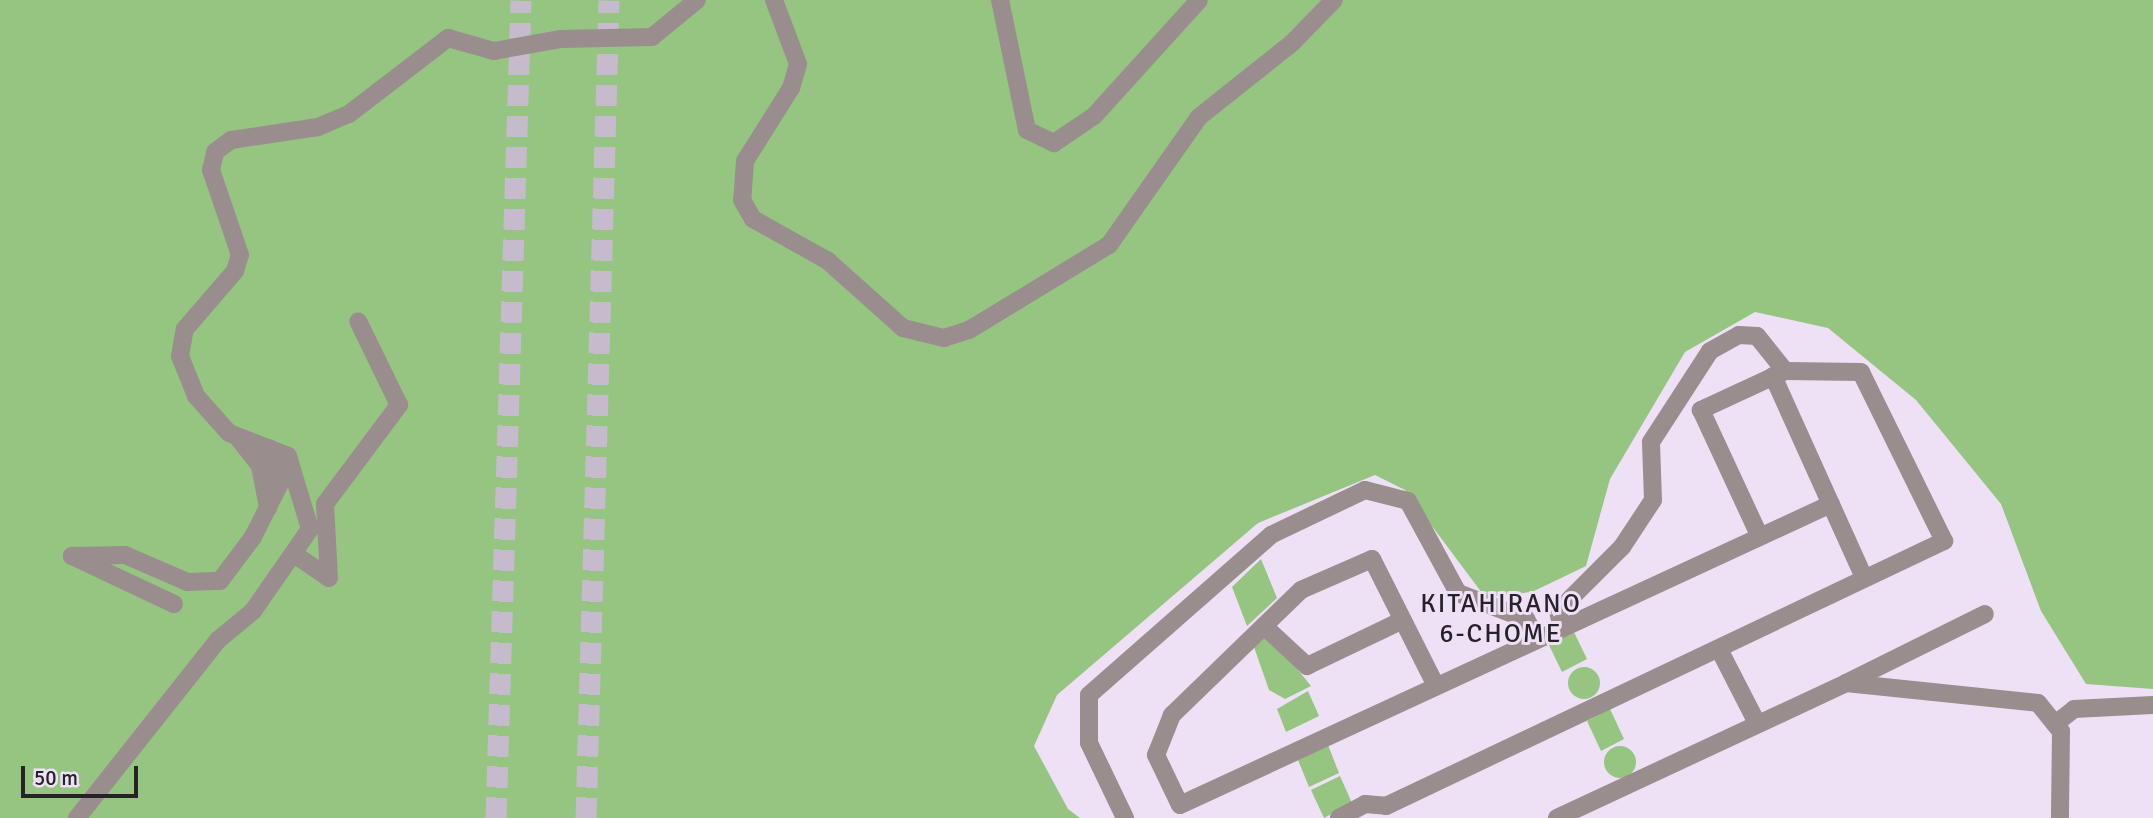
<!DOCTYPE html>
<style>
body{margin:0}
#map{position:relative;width:2153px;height:818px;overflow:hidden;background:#eee1f6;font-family:Signika,sans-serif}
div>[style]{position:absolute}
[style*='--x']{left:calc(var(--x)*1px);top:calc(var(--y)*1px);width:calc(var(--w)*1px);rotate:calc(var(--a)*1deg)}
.green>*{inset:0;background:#95c581}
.round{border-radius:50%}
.highway-tunnel>*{height:21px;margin-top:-10.5px;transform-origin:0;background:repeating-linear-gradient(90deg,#c6bbcd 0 21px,transparent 0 31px)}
.minor>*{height:18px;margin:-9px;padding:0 9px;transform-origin:9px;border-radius:9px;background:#998e8d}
span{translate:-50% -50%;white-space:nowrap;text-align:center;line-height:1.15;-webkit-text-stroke:6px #eee1f6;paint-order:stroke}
.neighbourhood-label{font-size:26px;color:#272229;letter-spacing:2px}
.scale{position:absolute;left:21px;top:766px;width:117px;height:32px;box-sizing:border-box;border:4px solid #272229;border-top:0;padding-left:9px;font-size:21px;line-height:24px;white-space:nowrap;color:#272229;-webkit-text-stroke:5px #eee1f6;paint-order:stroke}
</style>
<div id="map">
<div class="green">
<i style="clip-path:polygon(0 0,2153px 0,2153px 689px,2086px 684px,2041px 611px,2001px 504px,1916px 400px,1828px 328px,1755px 312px,1685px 352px,1610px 479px,1586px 566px,1532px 592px,1485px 597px,1405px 490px,1375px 475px,1258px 523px,1057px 695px,1034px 746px,1068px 809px,1080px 818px,0 818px)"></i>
<i style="clip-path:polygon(1261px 559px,1277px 598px,1247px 626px,1232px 587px)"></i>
<i style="clip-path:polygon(1572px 628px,1587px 659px,1562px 672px,1547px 641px)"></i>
<i style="clip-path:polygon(1263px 638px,1273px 639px,1311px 686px,1285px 699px,1269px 690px,1254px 647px)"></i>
<i class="round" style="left:1568px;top:667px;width:32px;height:32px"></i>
<i style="clip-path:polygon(1308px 691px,1319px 716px,1286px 732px,1277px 709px)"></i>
<i style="clip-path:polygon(1610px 709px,1624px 739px,1601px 751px,1587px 721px)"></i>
<i style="clip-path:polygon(1328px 745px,1339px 773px,1309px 787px,1298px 760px)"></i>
<i class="round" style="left:1604px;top:746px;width:32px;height:32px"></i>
<i style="clip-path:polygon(1340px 776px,1352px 803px,1324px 818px,1311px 790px)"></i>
</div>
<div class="highway-tunnel">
<i style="--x:496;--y:818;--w:818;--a:-88.25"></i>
<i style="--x:586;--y:818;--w:818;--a:-88.39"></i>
</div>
<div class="minor">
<i style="--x:774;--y:0;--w:68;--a:69.4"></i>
<i style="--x:798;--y:64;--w:25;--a:106"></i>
<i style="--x:791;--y:88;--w:86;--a:122.2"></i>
<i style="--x:745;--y:161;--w:39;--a:94"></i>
<i style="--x:742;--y:200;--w:22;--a:60"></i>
<i style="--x:753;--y:219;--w:86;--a:29.2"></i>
<i style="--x:828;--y:261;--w:101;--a:41.8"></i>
<i style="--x:903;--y:328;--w:42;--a:13.7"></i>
<i style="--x:944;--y:338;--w:26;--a:-18"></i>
<i style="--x:969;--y:330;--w:164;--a:-31.3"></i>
<i style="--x:1109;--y:245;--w:156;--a:-54.9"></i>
<i style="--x:1199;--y:117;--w:119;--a:-38.5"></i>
<i style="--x:1292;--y:43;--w:60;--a:-45.7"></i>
<i style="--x:1000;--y:0;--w:133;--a:78.3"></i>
<i style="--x:1027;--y:130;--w:30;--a:26"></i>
<i style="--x:1054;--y:143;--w:48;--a:-34"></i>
<i style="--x:1094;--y:116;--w:156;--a:-47.8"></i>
<i style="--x:1773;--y:376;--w:222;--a:65.7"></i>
<i style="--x:239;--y:439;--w:34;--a:52"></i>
<i style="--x:260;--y:466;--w:43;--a:79.2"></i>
<i style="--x:294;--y:554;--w:42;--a:34.4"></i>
<i style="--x:329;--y:578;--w:74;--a:-93.1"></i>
<i style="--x:325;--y:504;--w:124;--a:-53.2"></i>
<i style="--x:399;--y:405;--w:93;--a:-116"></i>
<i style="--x:174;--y:604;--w:113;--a:-154.8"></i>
<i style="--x:72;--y:556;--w:53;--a:-1.1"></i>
<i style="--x:125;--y:555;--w:68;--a:23.5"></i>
<i style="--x:187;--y:582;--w:33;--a:-2"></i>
<i style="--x:220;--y:581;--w:55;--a:-53.1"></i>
<i style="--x:253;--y:537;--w:58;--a:-63.4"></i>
<i style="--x:279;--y:485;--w:38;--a:-105"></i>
<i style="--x:1561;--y:625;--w:14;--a:-102"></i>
<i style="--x:1558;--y:611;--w:91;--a:-45"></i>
<i style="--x:1622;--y:547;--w:56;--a:-56.6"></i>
<i style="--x:1653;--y:500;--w:58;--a:-92"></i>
<i style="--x:1651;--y:442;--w:108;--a:-57"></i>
<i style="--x:1710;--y:351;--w:33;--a:-29"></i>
<i style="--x:1739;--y:335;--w:18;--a:3"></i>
<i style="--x:1757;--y:336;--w:45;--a:51.3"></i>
<i style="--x:1264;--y:626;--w:59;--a:42.9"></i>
<i style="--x:1307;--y:666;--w:106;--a:-25.6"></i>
<i style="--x:1720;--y:651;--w:81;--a:62.8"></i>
<i style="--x:1846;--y:683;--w:155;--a:-26.4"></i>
<i style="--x:1435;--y:684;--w:140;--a:-116.7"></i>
<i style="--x:1372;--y:559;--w:77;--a:156.4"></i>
<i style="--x:1301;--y:590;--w:180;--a:135.9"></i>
<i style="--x:1172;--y:715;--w:43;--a:111.8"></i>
<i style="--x:1156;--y:755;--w:55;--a:64.4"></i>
<i style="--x:1180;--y:805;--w:717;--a:-24.81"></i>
<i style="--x:2055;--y:724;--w:24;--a:-38"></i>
<i style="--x:2074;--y:709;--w:79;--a:-2.9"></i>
<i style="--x:77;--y:818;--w:227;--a:-51.6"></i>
<i style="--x:218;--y:640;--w:45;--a:-39.6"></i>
<i style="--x:253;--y:611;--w:100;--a:-55.2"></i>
<i style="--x:310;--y:529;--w:76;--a:-106.8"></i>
<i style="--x:288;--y:456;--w:63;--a:-158.7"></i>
<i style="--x:229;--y:433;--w:50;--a:-131.7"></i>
<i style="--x:196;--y:396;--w:43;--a:-111.8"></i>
<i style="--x:180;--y:356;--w:27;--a:-80"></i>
<i style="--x:185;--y:329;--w:77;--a:-49.2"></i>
<i style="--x:235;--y:271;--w:17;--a:-73"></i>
<i style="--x:240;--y:255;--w:90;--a:-108.8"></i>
<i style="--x:211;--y:170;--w:18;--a:-77"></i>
<i style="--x:215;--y:152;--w:20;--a:-37"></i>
<i style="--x:231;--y:140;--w:88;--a:-8.5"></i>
<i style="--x:318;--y:127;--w:34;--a:-23"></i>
<i style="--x:349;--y:114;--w:125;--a:-37.5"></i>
<i style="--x:448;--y:38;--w:48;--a:15.8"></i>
<i style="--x:494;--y:51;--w:67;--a:-10.3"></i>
<i style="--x:560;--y:39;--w:92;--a:-1.2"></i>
<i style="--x:652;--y:37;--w:58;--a:-39.4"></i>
<i style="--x:1125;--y:818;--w:83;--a:-115.6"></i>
<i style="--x:1089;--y:743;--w:48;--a:-90"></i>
<i style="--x:1089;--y:695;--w:242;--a:-41.3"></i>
<i style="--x:1271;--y:535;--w:104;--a:-25.6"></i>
<i style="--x:1365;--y:490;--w:44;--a:14.3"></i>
<i style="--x:1408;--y:501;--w:105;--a:61.5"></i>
<i style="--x:1458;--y:593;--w:73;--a:20.9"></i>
<i style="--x:1526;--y:619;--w:21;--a:61"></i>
<i style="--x:1339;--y:818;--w:30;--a:-28"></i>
<i style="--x:1365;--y:804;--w:21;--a:5"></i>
<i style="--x:1386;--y:806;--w:618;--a:-25.4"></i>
<i style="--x:1944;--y:541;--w:188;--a:-116.2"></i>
<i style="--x:1861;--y:372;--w:76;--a:-179.2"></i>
<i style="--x:1785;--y:371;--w:93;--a:155.1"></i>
<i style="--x:1701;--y:410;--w:136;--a:65.1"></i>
<i style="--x:1557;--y:818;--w:319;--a:-25"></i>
<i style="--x:1846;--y:683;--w:193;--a:5.9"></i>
<i style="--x:2038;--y:703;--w:36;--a:51"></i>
<i style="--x:2061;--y:731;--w:87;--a:90.7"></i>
</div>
<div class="neighbourhood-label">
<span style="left:1501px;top:620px">KITAHIRANO<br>6-CHOME</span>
</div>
<div class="scale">50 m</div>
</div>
